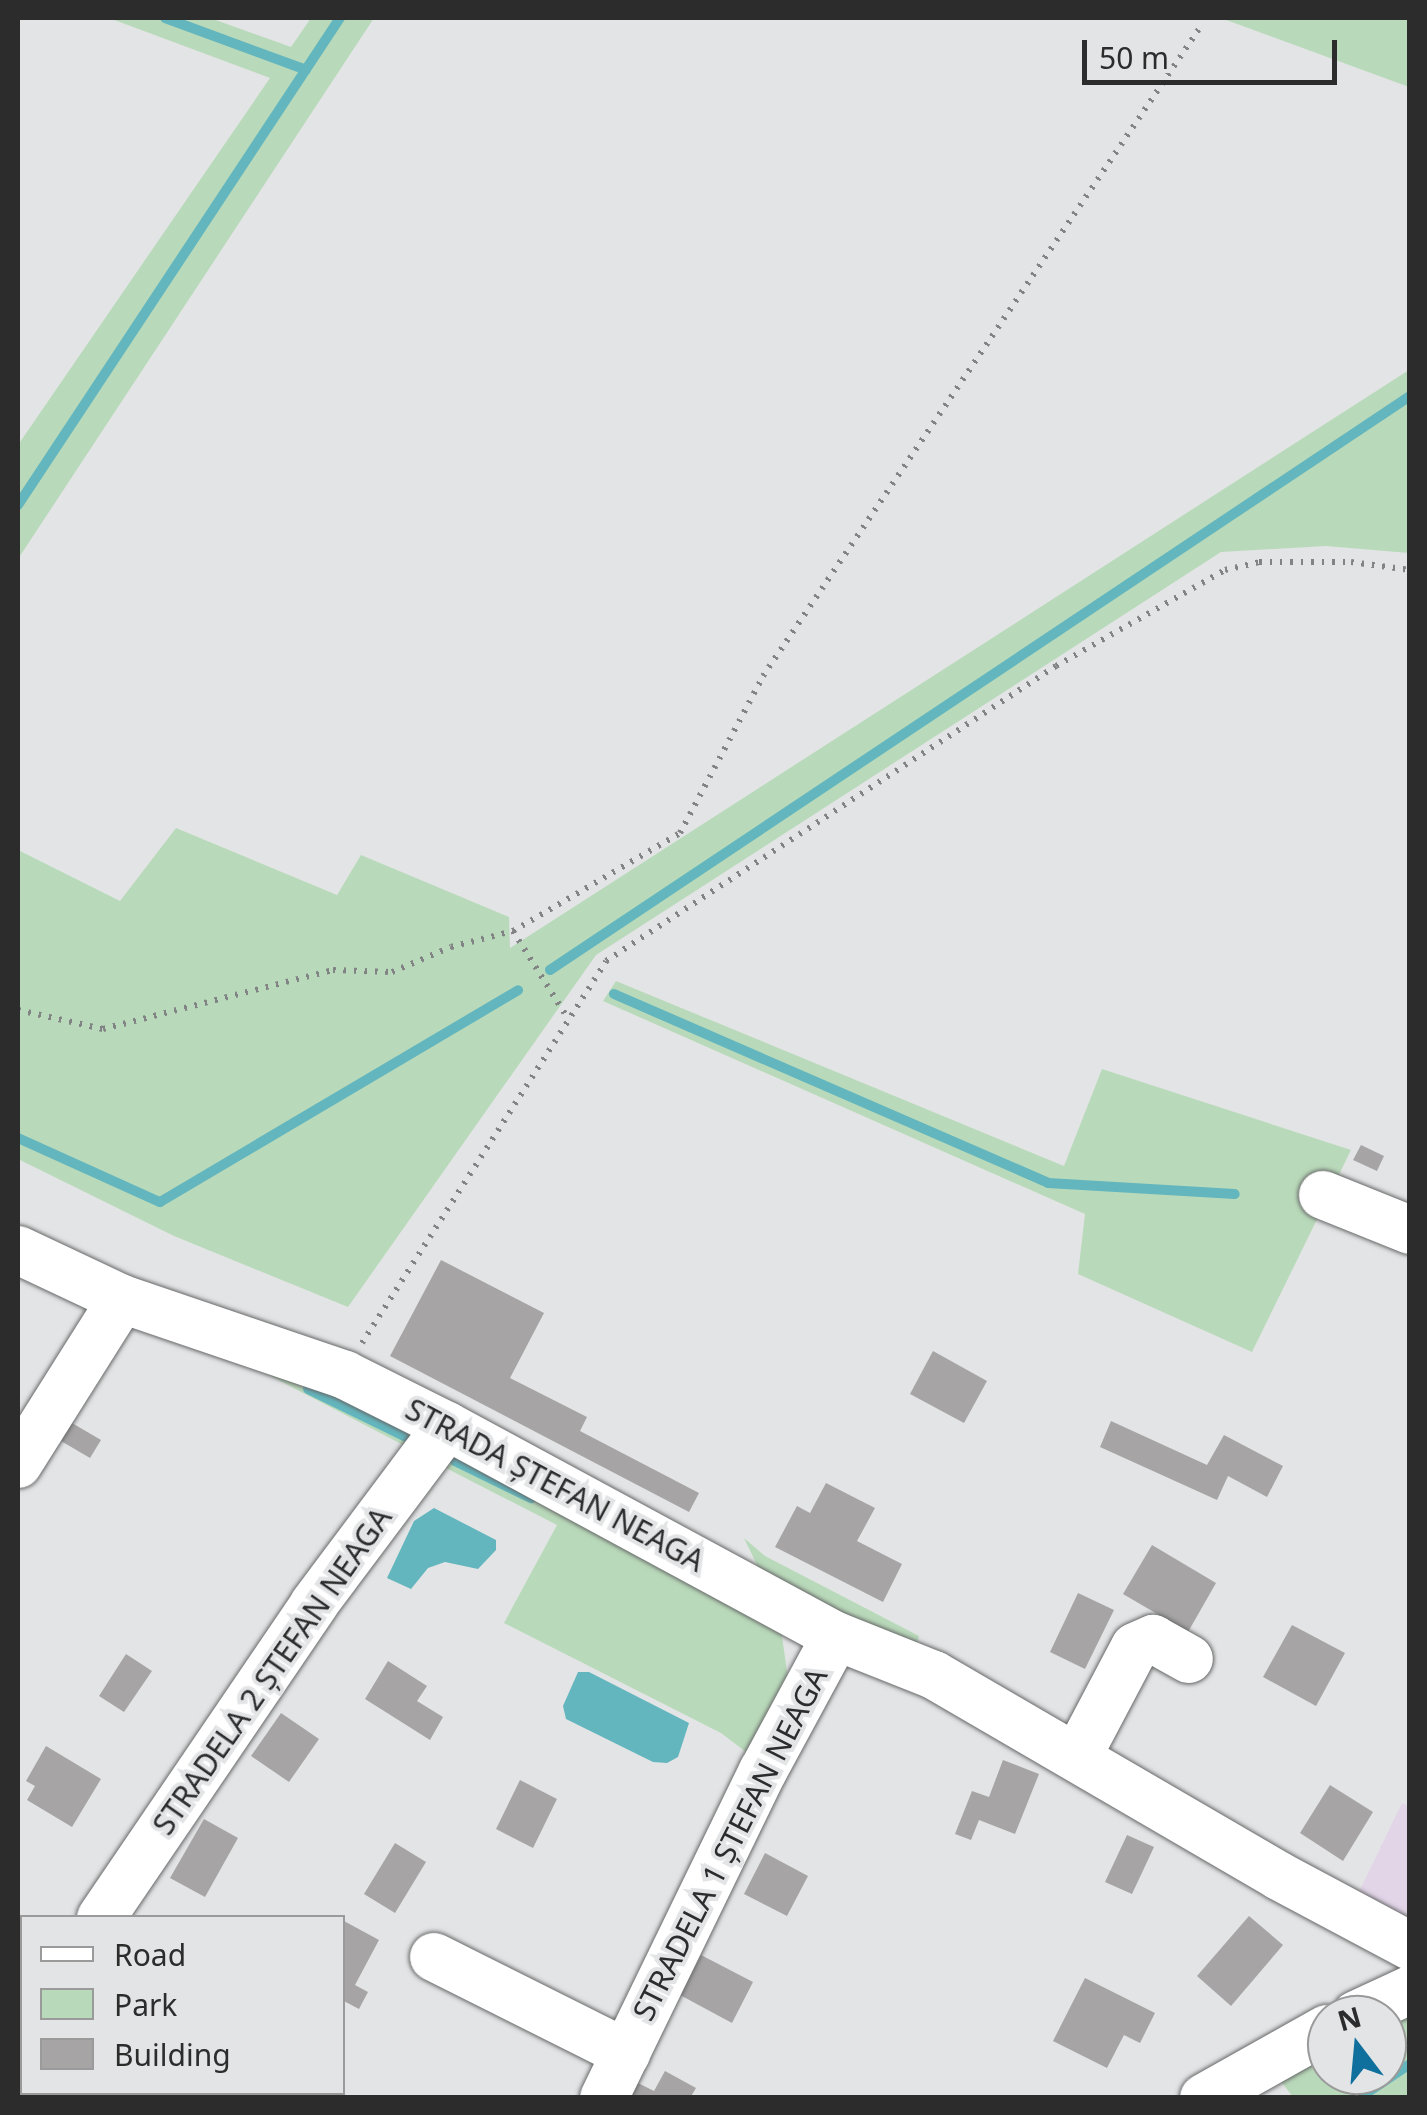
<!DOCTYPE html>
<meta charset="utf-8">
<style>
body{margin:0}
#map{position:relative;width:1427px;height:2115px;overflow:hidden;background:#e3e4e5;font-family:"Noto Sans",sans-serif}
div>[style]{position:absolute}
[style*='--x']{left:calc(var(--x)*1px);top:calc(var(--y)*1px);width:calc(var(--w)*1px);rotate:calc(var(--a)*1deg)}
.commercial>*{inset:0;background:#e2d5e8}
.green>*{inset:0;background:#b9daba}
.water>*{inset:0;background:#64b6be}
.stream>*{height:10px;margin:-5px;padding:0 5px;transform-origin:5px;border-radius:5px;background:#64b6be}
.building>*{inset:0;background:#a6a4a5}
.path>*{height:6px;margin-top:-3px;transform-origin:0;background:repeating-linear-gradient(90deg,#828384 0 2.5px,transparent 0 10.5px)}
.roads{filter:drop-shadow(0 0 2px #676869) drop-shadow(0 0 2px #676869)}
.minor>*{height:48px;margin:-24px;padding:0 24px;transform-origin:24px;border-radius:24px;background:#fff}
span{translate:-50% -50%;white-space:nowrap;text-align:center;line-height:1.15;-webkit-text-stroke:8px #e3e4e5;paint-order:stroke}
.street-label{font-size:30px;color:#2c2c2d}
.frame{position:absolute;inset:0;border:20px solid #2c2c2d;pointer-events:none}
.legend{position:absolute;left:20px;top:1915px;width:325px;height:180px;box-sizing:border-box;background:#e3e4e5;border:2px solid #9a9a9b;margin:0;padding:12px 18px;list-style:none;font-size:30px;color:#2c2c2d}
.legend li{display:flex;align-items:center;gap:20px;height:50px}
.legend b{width:50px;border:2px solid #9a9a9b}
.north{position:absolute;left:1307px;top:1995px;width:100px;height:100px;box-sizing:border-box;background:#e3e4e5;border:2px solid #9a9a9b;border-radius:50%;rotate:344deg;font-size:28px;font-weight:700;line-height:40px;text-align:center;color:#2c2c2d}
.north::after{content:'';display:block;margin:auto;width:35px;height:45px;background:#0f6f9d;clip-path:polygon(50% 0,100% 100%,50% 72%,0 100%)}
.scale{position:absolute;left:1082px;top:40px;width:255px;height:45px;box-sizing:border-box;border:5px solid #2c2c2d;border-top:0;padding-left:12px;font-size:30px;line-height:35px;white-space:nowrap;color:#2c2c2d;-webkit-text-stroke:8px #e3e4e5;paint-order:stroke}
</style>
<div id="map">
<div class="commercial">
<i style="clip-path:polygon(1402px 1803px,1409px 1807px,1409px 1930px,1357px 1896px)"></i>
</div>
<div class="green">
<i style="clip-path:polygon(109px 18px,210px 18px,291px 47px,311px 18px,374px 18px,18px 559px,18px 445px,270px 78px)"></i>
<i style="clip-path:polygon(1219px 18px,1409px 18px,1409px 87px,1229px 21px)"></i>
<i style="clip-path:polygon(1409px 370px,1409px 553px,1326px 546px,1221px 552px,596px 955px,348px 1307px,174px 1236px,18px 1159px,18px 850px,120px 901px,176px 828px,337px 895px,361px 855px,509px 917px,510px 948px)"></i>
<i style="clip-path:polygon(616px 981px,1064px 1166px,1102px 1069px,1351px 1150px,1252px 1352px,1078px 1274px,1085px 1214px,603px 1001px)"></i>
<i style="clip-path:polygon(257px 1369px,331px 1382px,421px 1433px,411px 1449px)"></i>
<i style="clip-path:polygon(444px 1450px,780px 1622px,789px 1686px,754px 1758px,721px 1733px,504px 1623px,557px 1525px,442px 1466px)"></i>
<i style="clip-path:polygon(744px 1538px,765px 1556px,919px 1636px,916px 1646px,901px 1647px,758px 1567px)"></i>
<i style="clip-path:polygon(1409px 2014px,1409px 2097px,1293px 2097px,1279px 2079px,1327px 2053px,1327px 2075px,1387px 2075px,1387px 2021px)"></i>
</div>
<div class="water">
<i style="clip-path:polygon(434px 1508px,496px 1540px,496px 1550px,478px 1569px,445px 1562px,428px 1568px,411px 1589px,387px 1578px,414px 1521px)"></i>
<i style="clip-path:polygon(578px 1672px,589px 1672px,689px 1723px,678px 1757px,667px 1763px,653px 1762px,566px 1719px,563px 1706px)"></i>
</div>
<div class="stream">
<i style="--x:165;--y:18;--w:150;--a:20.2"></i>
<i style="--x:18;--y:505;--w:584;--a:-56.53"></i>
<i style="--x:550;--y:970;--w:1034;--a:-33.72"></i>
<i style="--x:614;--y:994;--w:473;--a:23.5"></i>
<i style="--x:1048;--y:1183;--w:187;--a:3.4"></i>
<i style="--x:18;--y:1138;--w:156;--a:24.3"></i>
<i style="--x:160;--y:1202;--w:416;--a:-30.6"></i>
<i style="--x:308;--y:1389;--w:107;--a:26.1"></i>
<i style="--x:455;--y:1461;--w:85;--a:26"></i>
<i style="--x:1359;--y:2098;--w:61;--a:-33.7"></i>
</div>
<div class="building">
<i style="clip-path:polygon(1361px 1145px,1384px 1156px,1377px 1171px,1353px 1160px)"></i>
<i style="clip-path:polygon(441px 1260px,544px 1313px,510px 1378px,587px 1417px,580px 1431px,699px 1493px,689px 1512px,390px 1356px)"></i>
<i style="clip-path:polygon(933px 1351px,987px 1381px,964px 1423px,910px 1394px)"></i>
<i style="clip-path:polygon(1111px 1421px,1207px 1465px,1224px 1435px,1283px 1466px,1267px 1497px,1228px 1476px,1217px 1500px,1100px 1447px)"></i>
<i style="clip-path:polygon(72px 1423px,101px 1440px,90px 1458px,61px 1441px)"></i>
<i style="clip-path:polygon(826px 1483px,875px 1508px,857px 1541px,902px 1564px,883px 1602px,775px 1547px,797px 1506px,810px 1513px)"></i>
<i style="clip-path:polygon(1152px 1545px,1216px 1583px,1188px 1632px,1123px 1594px)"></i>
<i style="clip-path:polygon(1078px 1593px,1114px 1610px,1085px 1669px,1050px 1652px)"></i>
<i style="clip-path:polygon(1292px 1625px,1345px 1653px,1316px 1706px,1263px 1677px)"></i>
<i style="clip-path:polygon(126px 1654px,152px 1671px,124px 1712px,99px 1696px)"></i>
<i style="clip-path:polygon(388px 1661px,427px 1686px,417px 1701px,443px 1717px,430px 1740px,365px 1699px)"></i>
<i style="clip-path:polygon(281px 1713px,319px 1739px,289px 1782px,251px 1756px)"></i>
<i style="clip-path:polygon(46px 1746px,101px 1779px,72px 1827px,27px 1800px,35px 1786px,26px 1781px)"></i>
<i style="clip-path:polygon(1003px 1760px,1039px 1774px,1015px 1834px,979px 1820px,971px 1840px,955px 1834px,972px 1791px,989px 1797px)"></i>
<i style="clip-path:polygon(520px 1780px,557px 1799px,533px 1848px,496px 1829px)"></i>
<i style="clip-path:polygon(1330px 1785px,1373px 1812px,1343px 1861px,1300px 1833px)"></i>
<i style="clip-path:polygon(204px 1819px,238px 1838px,205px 1897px,170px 1878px)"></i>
<i style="clip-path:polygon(1127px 1835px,1154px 1847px,1132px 1894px,1105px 1882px)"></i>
<i style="clip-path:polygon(395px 1843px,426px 1862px,395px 1913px,364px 1894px)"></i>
<i style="clip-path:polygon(765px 1853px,808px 1876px,787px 1916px,744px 1894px)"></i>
<i style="clip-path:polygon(1249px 1916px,1283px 1945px,1231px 2006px,1197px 1976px)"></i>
<i style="clip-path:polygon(344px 1921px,379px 1940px,355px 1985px,368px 1992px,359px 2009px,342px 2000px)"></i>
<i style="clip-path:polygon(701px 1955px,753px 1982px,732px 2023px,680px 1995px)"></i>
<i style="clip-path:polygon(1085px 1978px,1155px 2013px,1140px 2043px,1124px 2035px,1107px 2068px,1053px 2041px)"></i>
<i style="clip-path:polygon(665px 2071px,696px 2088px,690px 2098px,628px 2098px,636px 2082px,654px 2091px)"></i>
<i style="clip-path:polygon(22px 2086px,22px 2092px,61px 2094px,58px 2098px,18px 2098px)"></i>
</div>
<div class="path">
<i style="--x:513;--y:931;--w:102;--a:57.9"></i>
<i style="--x:18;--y:1010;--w:87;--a:12.6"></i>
<i style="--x:103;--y:1029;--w:237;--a:-14.4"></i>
<i style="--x:333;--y:970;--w:59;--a:1.9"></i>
<i style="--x:392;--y:972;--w:64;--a:-23"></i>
<i style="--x:451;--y:947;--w:64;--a:-14.5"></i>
<i style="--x:513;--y:931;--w:194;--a:-30.4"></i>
<i style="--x:680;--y:833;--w:178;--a:-62.1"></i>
<i style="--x:763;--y:676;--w:787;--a:-56.03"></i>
<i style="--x:362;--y:1343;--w:453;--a:-57.4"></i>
<i style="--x:606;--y:961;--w:538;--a:-33.25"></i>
<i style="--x:1056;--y:666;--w:194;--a:-29.6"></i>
<i style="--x:1225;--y:570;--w:35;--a:-13"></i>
<i style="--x:1259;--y:562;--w:92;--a:0"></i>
<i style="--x:1351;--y:562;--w:60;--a:7.7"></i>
</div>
<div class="roads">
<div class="minor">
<i style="--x:1323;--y:1195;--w:94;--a:21.9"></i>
<i style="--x:18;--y:1250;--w:115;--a:25.2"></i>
<i style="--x:122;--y:1299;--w:236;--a:18.8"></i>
<i style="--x:345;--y:1375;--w:114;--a:26.6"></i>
<i style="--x:447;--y:1426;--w:442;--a:28.4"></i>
<i style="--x:836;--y:1636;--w:105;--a:21.7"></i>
<i style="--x:934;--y:1675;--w:399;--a:30.2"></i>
<i style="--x:1279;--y:1876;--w:149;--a:28.1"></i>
<i style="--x:18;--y:1464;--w:195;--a:-57.8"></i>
<i style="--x:1077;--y:1757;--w:124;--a:-62.2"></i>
<i style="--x:1135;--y:1647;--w:20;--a:-24"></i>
<i style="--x:1153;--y:1639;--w:41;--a:29.1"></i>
<i style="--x:101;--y:1918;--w:379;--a:-55.8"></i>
<i style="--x:314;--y:1604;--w:222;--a:-53.2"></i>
<i style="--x:434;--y:1957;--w:215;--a:26.6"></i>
<i style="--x:1356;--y:2015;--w:60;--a:-24.8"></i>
<i style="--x:18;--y:2043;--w:9;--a:-63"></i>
<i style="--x:604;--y:2098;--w:364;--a:-64.1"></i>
<i style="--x:763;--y:1771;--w:153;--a:-61.6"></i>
<i style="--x:1204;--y:2098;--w:141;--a:-29.3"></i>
</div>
</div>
<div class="street-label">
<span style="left:555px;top:1485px;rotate:28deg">STRADA ȘTEFAN NEAGA</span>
<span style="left:272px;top:1671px;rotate:-55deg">STRADELA 2 ȘTEFAN NEAGA</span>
<span style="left:730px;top:1844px;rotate:-63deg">STRADELA 1 ȘTEFAN NEAGA</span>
</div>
<div class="frame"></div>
<ul class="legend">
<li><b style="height:12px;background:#fff"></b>Road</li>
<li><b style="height:28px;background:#b9daba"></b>Park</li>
<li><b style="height:28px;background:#a6a4a5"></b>Building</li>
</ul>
<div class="north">N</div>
<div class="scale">50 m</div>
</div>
